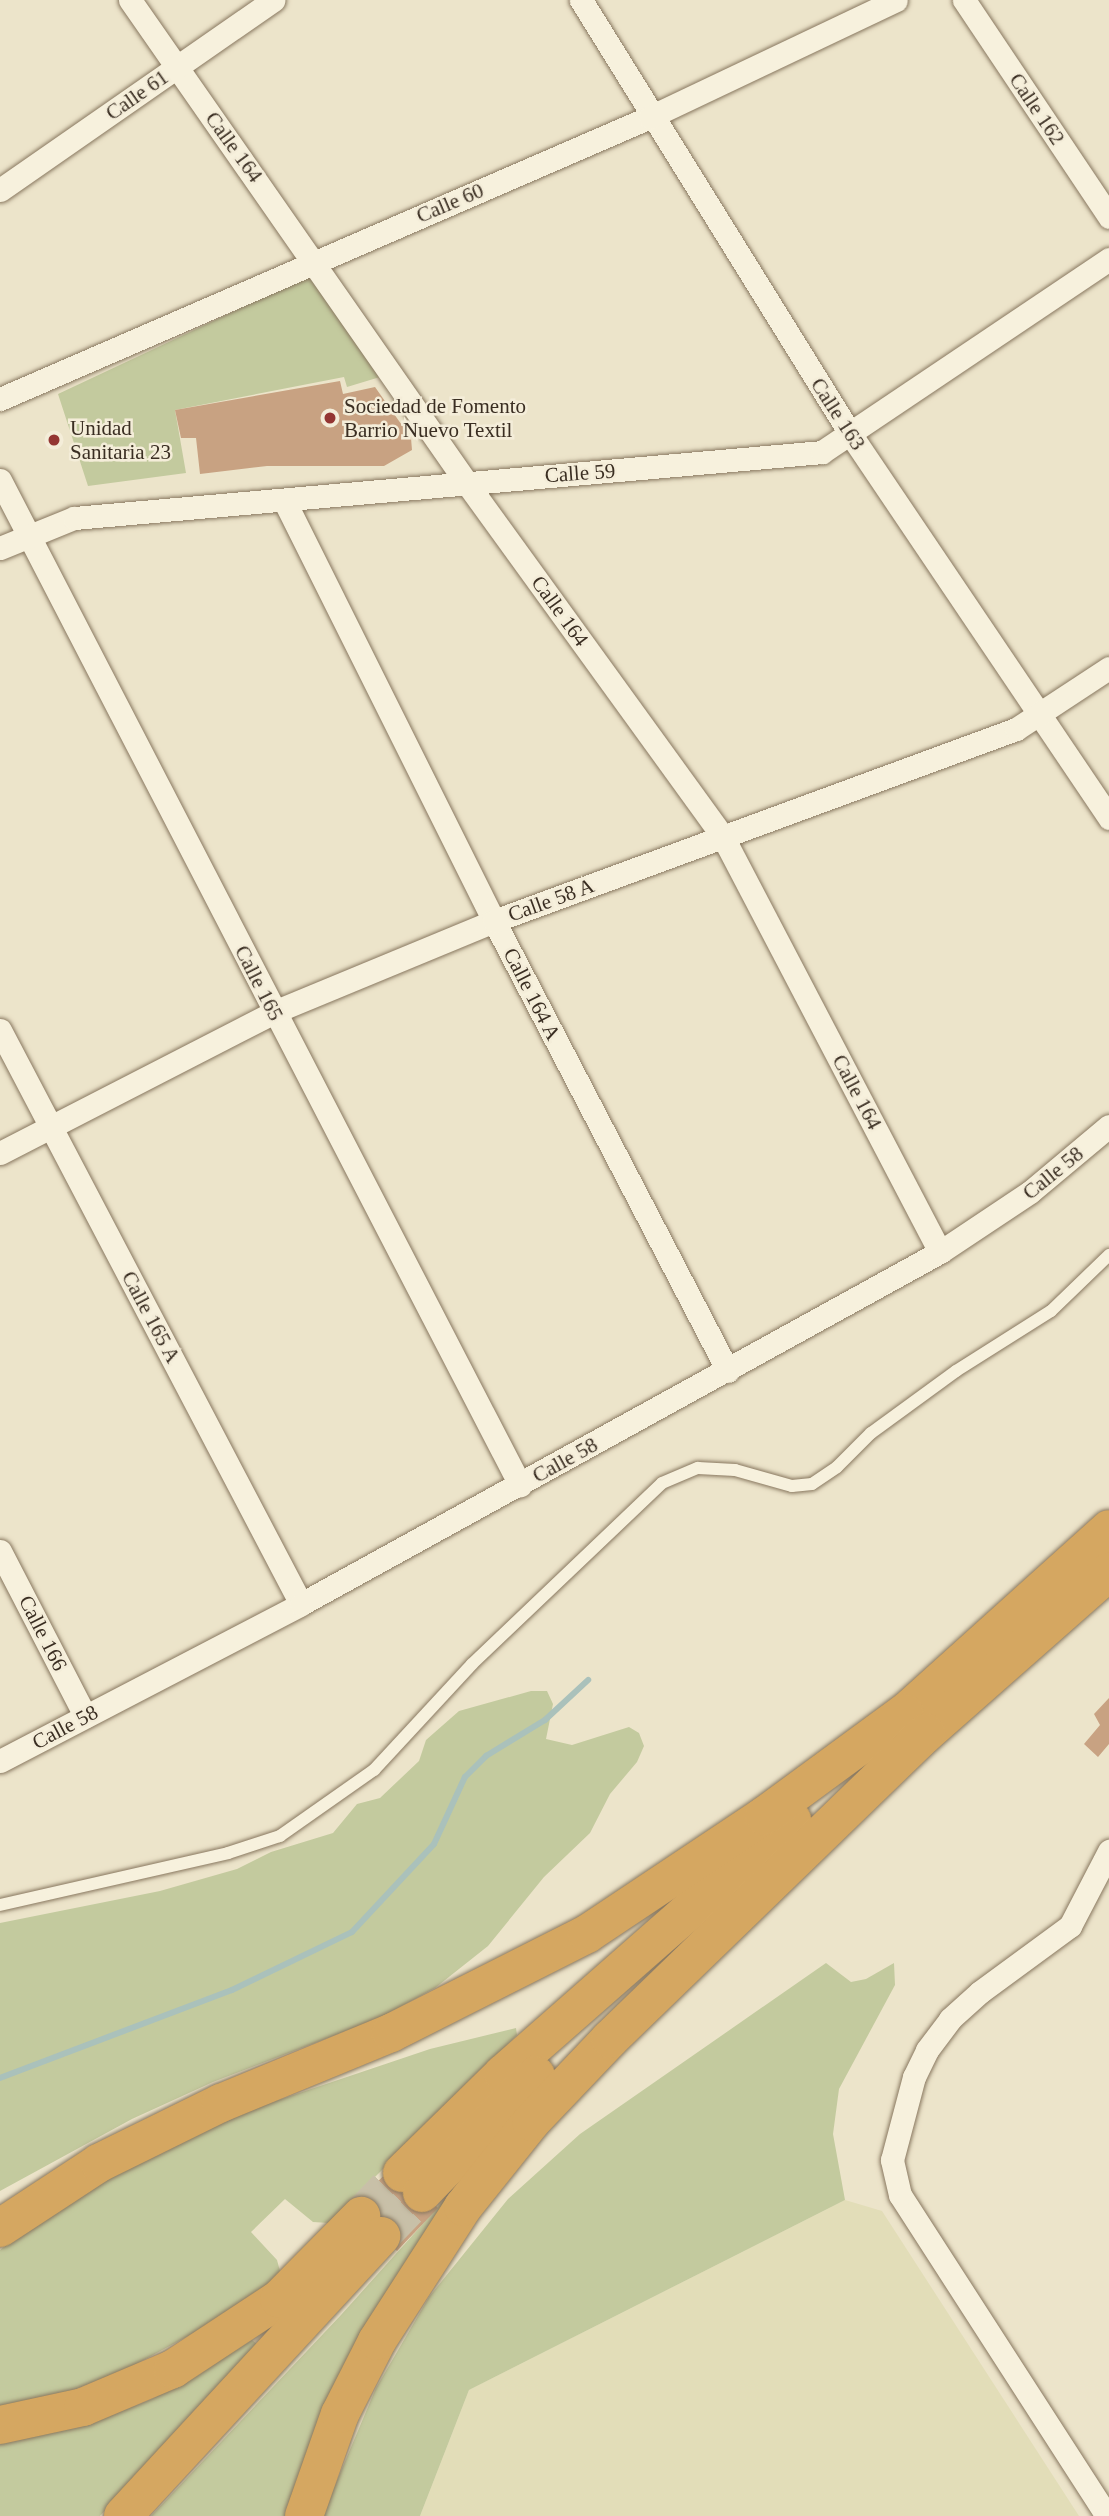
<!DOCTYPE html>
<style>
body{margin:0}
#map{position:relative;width:1109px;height:2516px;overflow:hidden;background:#ece4ca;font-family:"Times New Roman",serif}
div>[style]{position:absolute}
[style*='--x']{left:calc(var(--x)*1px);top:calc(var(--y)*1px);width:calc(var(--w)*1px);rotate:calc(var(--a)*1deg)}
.farmland>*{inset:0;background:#e2ddb8}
.green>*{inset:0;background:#c3ca9e}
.stream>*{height:6px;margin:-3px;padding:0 3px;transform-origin:3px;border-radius:3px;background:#aac1bb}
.building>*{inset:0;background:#c8a282}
.motorway-tunnel>*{height:38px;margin-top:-19px;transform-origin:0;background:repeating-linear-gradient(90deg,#c8c0a8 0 38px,transparent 0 57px)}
.roads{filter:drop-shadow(0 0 2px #88775f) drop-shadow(0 0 2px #88775f)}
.service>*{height:12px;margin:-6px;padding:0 6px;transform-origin:6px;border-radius:6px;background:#f7f1dd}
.minor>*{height:23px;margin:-11.5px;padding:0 11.5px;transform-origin:11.5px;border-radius:11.5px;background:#f7f1dd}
.motorway>*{height:38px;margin:-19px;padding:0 19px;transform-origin:19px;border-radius:19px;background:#d5a761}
.dots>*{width:19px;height:19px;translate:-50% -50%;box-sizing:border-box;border:4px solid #f4edd9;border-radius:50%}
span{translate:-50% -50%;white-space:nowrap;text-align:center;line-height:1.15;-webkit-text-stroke:5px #f4edd9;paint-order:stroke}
.street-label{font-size:21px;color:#3a2e22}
.poi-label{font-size:21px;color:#3a2e22}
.left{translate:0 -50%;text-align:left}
</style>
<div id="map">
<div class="farmland">
<i style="clip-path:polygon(845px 2200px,882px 2211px,1079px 2516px,420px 2516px,469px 2390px)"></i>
</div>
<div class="green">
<i style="clip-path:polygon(309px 276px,380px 377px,347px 387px,344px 377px,175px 410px,186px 473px,88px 486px,58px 394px)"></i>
<i style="clip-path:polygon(531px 1691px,547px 1691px,553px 1704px,546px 1739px,572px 1745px,629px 1727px,639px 1733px,644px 1746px,637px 1762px,610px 1794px,590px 1833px,544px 1877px,488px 1946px,435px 1988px,380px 2018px,213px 2082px,132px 2119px,0 2191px,0 1923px,160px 1891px,237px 1869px,271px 1852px,333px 1833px,357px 1804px,380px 1798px,419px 1761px,426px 1740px,459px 1711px)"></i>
<i style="clip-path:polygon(826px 1963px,851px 1982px,866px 1979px,894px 1963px,895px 1985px,839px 2089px,833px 2134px,845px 2200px,469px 2390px,420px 2516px,322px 2516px,376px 2388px,429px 2297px,508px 2199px,580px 2134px)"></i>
<i style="clip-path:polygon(516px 2028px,517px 2035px,329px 2223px,313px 2222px,285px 2199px,251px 2232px,277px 2260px,280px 2271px,275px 2281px,203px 2328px,127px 2369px,64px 2394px,0 2408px,0 2250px,43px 2216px,132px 2163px,252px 2109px,430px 2049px)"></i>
<i style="clip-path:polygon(516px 2120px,289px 2516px,151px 2516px,341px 2315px)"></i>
<i style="clip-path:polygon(252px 2340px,258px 2345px,100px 2516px,0 2516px,0 2440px,86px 2425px,152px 2399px)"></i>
</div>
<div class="stream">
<i style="--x:0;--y:2078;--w:248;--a:-20.8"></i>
<i style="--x:232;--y:1990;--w:133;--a:-25.8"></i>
<i style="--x:352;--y:1932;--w:120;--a:-47"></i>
<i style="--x:434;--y:1844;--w:74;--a:-65.2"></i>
<i style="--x:465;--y:1777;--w:30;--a:-45"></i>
<i style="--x:486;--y:1756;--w:69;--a:-31.4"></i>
<i style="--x:545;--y:1720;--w:59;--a:-42.9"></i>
</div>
<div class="building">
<i style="clip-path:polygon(340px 381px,343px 394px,375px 387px,411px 438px,412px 450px,384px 466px,267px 466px,200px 474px,196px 438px,181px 438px,175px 410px)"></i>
<i style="clip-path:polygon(1109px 1698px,1109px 1744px,1098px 1757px,1084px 1744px,1100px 1725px,1094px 1714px)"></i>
<i style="clip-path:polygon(393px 2166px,438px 2208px,397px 2251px,352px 2208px)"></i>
</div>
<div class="motorway-tunnel">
<i style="--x:361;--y:2216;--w:59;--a:-46.4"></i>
<i style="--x:381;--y:2236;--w:59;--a:-46.4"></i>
</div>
<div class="roads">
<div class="service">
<i style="--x:0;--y:1905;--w:234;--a:-12.8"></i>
<i style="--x:228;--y:1853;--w:55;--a:-18.1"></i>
<i style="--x:280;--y:1836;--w:115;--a:-35.1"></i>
<i style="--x:374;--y:1770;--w:144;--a:-47.2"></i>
<i style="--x:472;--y:1664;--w:262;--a:-43.6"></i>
<i style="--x:662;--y:1483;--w:39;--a:-23"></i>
<i style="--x:698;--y:1468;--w:37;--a:3"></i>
<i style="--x:735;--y:1470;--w:59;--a:15.7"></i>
<i style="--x:792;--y:1486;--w:20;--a:-6"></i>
<i style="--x:812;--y:1484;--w:30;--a:-34"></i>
<i style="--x:837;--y:1467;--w:48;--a:-45"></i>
<i style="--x:871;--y:1433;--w:105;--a:-36.1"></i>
<i style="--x:956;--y:1371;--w:112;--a:-32.3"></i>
<i style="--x:1051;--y:1311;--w:81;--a:-44"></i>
</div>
<div class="minor">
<i style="--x:130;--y:0;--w:588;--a:55.12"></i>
<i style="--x:466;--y:482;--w:438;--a:54.1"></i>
<i style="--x:723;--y:837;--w:468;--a:62.4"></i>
<i style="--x:581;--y:0;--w:512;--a:58.17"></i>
<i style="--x:851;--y:435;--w:462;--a:56"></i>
<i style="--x:964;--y:0;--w:261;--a:56.2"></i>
<i style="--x:0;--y:190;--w:333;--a:-34.8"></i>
<i style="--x:0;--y:399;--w:709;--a:-23.45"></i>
<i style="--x:650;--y:117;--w:272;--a:-25.4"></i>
<i style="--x:0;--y:480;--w:1132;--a:62.64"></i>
<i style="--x:285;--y:502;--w:468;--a:63.5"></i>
<i style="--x:494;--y:921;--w:507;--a:62.53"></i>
<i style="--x:0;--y:548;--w:80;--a:-22.1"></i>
<i style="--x:74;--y:518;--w:751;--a:-5.04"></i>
<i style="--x:822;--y:452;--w:346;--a:-33.9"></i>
<i style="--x:0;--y:1030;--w:648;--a:62.33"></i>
<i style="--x:0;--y:1153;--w:308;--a:-27.2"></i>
<i style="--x:274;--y:1012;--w:238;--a:-22.5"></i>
<i style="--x:494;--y:921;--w:556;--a:-20.19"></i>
<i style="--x:1016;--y:729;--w:111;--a:-33.3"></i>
<i style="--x:0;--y:1551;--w:186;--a:62.7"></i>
<i style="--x:0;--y:1761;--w:339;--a:-27.5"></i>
<i style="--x:301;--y:1604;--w:730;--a:-28.85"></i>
<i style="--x:940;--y:1252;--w:108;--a:-33.7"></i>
<i style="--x:1030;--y:1192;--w:103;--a:-39.9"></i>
<i style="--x:1107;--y:2516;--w:382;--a:-122.8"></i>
<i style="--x:900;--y:2195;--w:36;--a:-103"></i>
<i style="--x:892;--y:2160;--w:86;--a:-75.2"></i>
<i style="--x:914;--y:2077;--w:30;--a:-64"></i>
<i style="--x:927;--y:2050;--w:39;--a:-53"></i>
<i style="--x:950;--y:2019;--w:40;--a:-42"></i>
<i style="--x:980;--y:1992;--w:112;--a:-36.3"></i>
<i style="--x:1070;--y:1926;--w:85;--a:-62.5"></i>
</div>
<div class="motorway">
<i style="--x:886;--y:1730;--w:300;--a:-42"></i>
<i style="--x:908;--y:1749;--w:268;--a:-41.4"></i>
<i style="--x:402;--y:2173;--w:141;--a:-44.4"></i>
<i style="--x:503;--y:2074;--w:385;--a:-41.3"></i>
<i style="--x:422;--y:2193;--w:164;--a:-46"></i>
<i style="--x:0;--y:2228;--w:118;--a:-33.3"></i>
<i style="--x:99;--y:2163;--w:136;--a:-26.2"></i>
<i style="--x:221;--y:2103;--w:184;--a:-22.4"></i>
<i style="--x:391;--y:2033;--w:220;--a:-26.8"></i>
<i style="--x:587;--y:1934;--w:213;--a:-33.7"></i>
<i style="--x:764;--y:1816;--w:174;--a:-36.3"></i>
<i style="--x:0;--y:2425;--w:85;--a:-12.2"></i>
<i style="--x:83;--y:2407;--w:98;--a:-22.9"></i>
<i style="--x:173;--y:2369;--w:127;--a:-33.4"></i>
<i style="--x:279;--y:2299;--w:117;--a:-45.3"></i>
<i style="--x:123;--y:2516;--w:381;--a:-47.3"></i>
<i style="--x:304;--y:2516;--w:108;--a:-70.6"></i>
<i style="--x:340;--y:2414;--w:82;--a:-63.1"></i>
<i style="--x:377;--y:2341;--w:159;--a:-57.3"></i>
<i style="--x:463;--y:2207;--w:109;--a:-51.3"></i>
<i style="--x:531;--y:2122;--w:115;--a:-46.4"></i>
<i style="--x:610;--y:2039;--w:440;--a:-44.1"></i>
</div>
</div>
<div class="dots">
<i style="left:330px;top:418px;background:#943633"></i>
<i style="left:54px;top:440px;background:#943633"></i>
</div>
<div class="street-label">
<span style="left:137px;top:95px;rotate:-35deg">Calle 61</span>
<span style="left:1037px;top:109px;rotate:56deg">Calle 162</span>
<span style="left:234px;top:147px;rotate:54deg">Calle 164</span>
<span style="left:450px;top:203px;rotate:-23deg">Calle 60</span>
<span style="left:838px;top:414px;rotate:57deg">Calle 163</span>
<span style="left:580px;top:473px;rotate:-4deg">Calle 59</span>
<span style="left:560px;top:611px;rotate:54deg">Calle 164</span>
<span style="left:551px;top:900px;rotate:-20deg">Calle 58 A</span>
<span style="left:259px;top:983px;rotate:63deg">Calle 165</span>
<span style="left:532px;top:994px;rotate:63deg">Calle 164 A</span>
<span style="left:857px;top:1092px;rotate:62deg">Calle 164</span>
<span style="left:1053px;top:1173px;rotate:-39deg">Calle 58</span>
<span style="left:151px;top:1317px;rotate:62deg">Calle 165 A</span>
<span style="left:565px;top:1460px;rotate:-29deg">Calle 58</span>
<span style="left:43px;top:1633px;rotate:63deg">Calle 166</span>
<span style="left:65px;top:1727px;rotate:-28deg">Calle 58</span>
</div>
<div class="poi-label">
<span class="left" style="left:344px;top:418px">Sociedad de Fomento<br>Barrio Nuevo Textil</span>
<span class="left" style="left:70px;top:440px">Unidad<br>Sanitaria 23</span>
</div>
</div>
